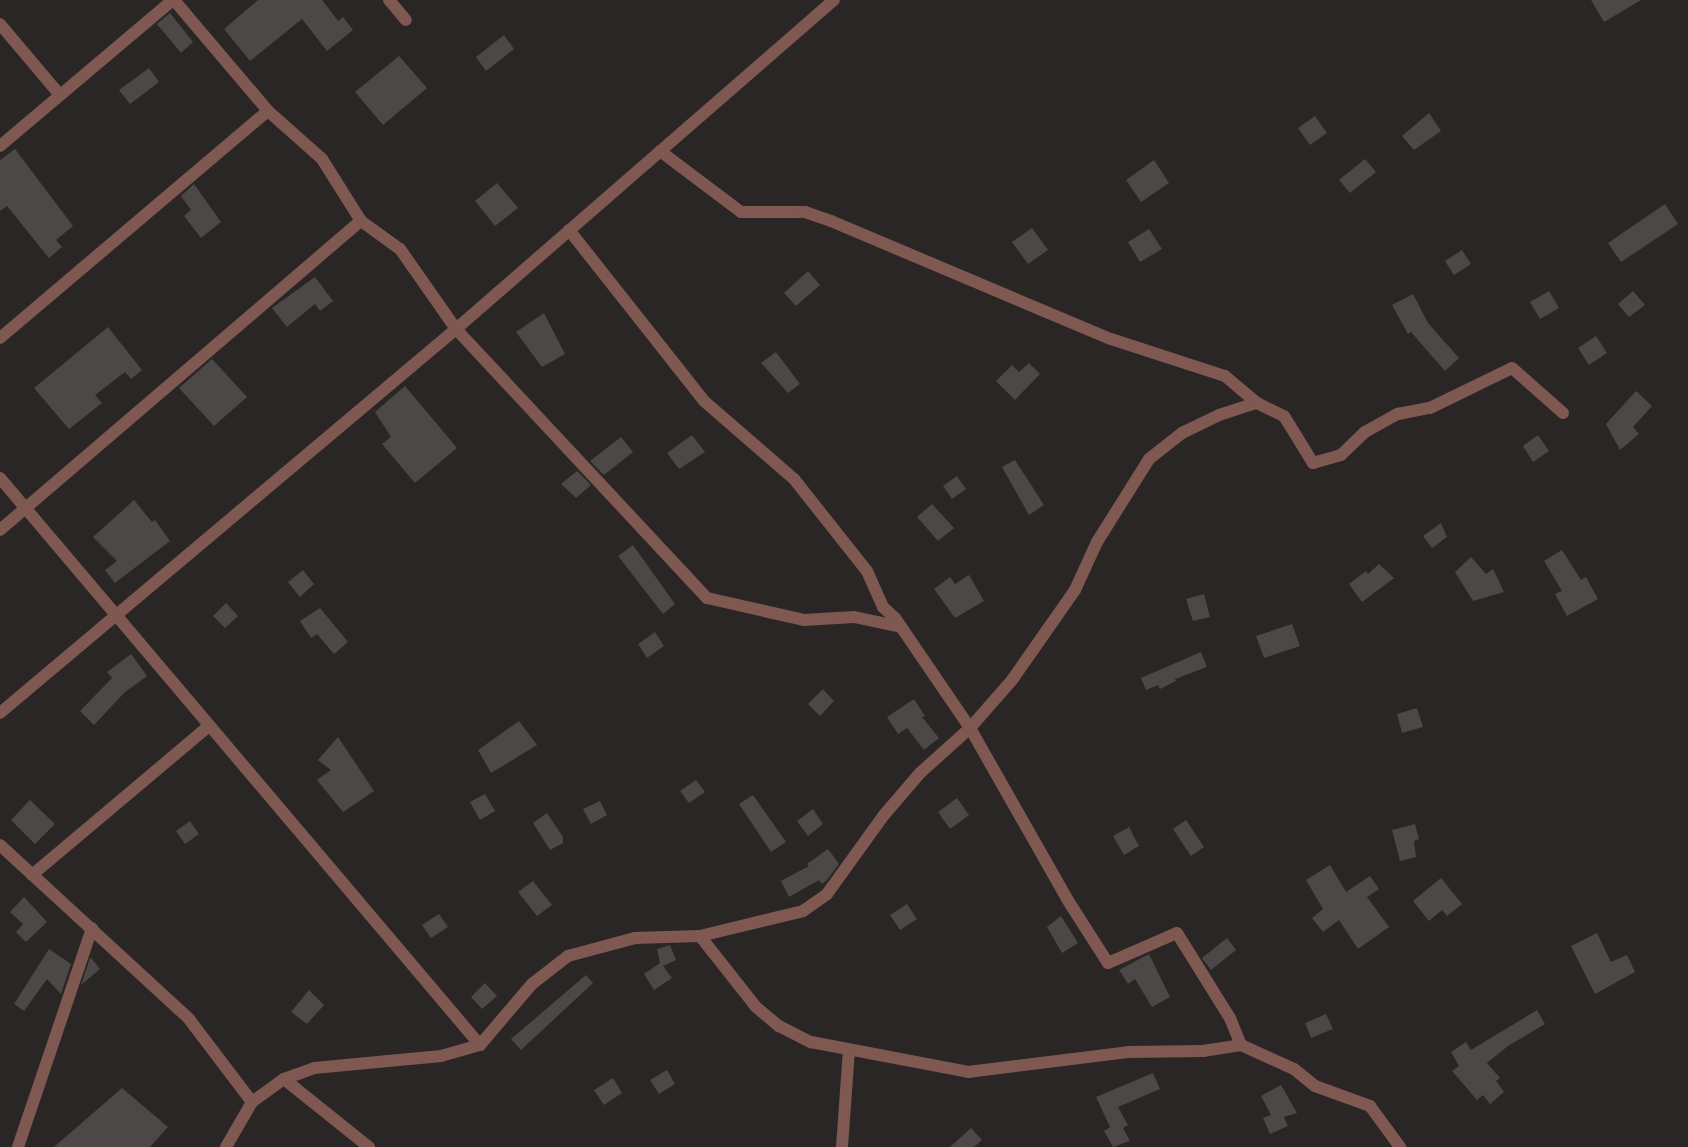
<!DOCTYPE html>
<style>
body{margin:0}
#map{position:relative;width:1688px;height:1147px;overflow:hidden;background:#2a2625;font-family:"DejaVu Sans",sans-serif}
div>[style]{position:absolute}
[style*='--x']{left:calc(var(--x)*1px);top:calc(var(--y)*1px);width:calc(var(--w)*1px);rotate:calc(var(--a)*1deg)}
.building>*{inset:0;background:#4c4847}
.minor>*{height:12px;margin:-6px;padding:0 6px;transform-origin:6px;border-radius:6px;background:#7e5851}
span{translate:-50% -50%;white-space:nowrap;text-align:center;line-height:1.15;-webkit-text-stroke:4px #12100f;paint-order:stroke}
</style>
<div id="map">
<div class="building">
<i style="clip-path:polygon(258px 0,322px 0,338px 21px,343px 17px,353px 30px,327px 51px,302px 19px,250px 61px,224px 29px)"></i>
<i style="clip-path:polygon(1591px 0,1641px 0,1604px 22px)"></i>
<i style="clip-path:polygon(170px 13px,193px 42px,181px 53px,157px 24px)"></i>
<i style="clip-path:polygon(504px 35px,514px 49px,486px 71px,476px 57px)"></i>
<i style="clip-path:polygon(399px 56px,427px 88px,383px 125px,355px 92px)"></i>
<i style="clip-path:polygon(149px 68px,159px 82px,130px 104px,119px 90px)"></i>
<i style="clip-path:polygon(1429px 113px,1441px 131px,1414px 150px,1402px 136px)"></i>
<i style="clip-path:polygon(1315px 116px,1327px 133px,1310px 145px,1298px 128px)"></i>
<i style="clip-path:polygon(15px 149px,73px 226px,56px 240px,62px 247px,49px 258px,7px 206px,0 211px,0 160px)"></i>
<i style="clip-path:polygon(1365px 159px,1376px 172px,1350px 193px,1339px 180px)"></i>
<i style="clip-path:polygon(1154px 160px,1169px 183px,1141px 202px,1126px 180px)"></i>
<i style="clip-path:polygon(497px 183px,518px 208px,495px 226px,475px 201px)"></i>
<i style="clip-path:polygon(194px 184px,221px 222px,201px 238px,184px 216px,191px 210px,181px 196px)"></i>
<i style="clip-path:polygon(1665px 204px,1678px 224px,1621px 262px,1608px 243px)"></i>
<i style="clip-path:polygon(1032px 228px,1048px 250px,1028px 264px,1012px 242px)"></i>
<i style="clip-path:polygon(1149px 229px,1162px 249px,1140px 262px,1128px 242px)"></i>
<i style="clip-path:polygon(1462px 250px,1471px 264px,1454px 275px,1445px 261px)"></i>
<i style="clip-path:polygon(808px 271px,820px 285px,796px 306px,784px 293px)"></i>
<i style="clip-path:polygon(315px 277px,333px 301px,320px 311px,315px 304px,287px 327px,272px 308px)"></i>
<i style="clip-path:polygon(1549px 291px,1559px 308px,1540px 319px,1530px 302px)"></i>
<i style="clip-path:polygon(1633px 291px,1645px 305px,1629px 317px,1618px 304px)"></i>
<i style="clip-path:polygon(1413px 294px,1428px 323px,1459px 358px,1445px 371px,1411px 332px,1408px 334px,1392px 305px)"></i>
<i style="clip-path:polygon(544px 313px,565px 354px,542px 367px,516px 332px)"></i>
<i style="clip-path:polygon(108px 327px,142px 370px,131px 379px,125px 372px,95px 395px,102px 403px,69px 429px,34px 388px)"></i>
<i style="clip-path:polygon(1596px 336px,1607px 353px,1589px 365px,1578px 348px)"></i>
<i style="clip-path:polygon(776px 352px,800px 384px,788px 393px,761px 363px)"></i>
<i style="clip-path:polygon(212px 359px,247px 397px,214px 426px,179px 388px)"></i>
<i style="clip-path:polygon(1029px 363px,1040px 374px,1015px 400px,996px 381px,1012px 365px,1019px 372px)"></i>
<i style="clip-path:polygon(405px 386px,457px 448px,415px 483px,382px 444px,391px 437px,375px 412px)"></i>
<i style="clip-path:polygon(1636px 391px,1652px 406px,1633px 427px,1639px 434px,1620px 450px,1606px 424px)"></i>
<i style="clip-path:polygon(692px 435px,705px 452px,679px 469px,667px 453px)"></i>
<i style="clip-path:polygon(1538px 435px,1549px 451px,1533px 462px,1523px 446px)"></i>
<i style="clip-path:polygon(621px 437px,633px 452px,604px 475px,590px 461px)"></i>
<i style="clip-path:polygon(1015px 460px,1044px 505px,1029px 515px,1002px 467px)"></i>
<i style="clip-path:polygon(577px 471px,591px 485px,576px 498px,561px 484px)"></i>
<i style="clip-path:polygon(957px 476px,966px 489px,952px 499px,943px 486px)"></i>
<i style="clip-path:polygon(134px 500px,152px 522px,155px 520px,170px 541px,115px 583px,105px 570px,117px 561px,93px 537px)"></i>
<i style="clip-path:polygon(932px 504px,954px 528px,938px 541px,917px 517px)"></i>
<i style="clip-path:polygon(1441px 523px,1447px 537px,1432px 548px,1423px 536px)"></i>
<i style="clip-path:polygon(633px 545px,675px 604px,663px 614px,618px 556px)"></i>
<i style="clip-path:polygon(1562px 550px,1581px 580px,1586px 577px,1598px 599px,1567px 616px,1555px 594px,1562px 591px,1544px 561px)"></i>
<i style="clip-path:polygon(1471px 557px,1486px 574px,1493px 569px,1504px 592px,1473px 601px,1455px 572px)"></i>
<i style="clip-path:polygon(1379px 564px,1394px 578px,1362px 602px,1349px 584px,1366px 571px,1368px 574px)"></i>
<i style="clip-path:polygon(303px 570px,314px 584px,300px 597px,288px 582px)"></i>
<i style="clip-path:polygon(969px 575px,984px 601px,955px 618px,934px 589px,950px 577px,955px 584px)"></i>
<i style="clip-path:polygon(1204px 594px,1210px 617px,1193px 621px,1186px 599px)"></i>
<i style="clip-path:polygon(226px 603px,238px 616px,225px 628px,213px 616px)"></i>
<i style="clip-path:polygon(320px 608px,348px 642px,334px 654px,317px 634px,311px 638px,300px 621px)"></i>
<i style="clip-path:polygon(1292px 624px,1300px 646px,1264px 658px,1256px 636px)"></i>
<i style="clip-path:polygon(655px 632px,664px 646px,647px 658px,638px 644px)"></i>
<i style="clip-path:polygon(1201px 652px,1207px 667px,1175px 679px,1176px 681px,1160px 689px,1158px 685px,1146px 690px,1141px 678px)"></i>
<i style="clip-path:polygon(131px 654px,147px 676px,124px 693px,94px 725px,80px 711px,112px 678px,107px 672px)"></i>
<i style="clip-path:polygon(823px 689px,834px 701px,820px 716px,808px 704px)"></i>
<i style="clip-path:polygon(914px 699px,925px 716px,922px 717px,939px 738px,924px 750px,907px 728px,898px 734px,887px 717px)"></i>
<i style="clip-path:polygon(1417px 708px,1423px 727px,1402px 733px,1397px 714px)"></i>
<i style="clip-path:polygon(519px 721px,537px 745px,491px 773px,478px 750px)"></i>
<i style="clip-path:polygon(338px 737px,374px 791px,343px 812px,317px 780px,331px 770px,318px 760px)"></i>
<i style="clip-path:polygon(696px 780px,705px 792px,689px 803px,680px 791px)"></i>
<i style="clip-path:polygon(485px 794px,495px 811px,480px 820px,470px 802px)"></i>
<i style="clip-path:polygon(753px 795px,786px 842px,771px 852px,739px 804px)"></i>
<i style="clip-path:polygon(957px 798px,969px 815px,950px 829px,938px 812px)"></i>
<i style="clip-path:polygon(30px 800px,55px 824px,35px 844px,11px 820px)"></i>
<i style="clip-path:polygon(600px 801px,607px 815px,591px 824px,583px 809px)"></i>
<i style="clip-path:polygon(813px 809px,823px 824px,808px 836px,797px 821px)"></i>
<i style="clip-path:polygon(547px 813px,563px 837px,563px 843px,550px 850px,533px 823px)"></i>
<i style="clip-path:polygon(1186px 820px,1204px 847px,1191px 856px,1173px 829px)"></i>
<i style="clip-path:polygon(190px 821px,199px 834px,185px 844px,176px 831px)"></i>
<i style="clip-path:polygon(1415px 824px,1419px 839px,1414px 841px,1416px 857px,1400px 861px,1392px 830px)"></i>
<i style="clip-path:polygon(1129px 827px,1139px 846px,1124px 855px,1113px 836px)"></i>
<i style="clip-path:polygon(828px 849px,839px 864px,826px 881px,822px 884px,819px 880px,789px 897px,781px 881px,809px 866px,807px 864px)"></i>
<i style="clip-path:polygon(1330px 865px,1346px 892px,1370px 876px,1379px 889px,1367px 897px,1389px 927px,1358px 949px,1339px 920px,1323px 932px,1312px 918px,1323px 909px,1306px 880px)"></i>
<i style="clip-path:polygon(1441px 878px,1462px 904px,1447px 916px,1442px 910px,1429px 921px,1413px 901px)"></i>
<i style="clip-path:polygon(533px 881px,552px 905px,537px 916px,518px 892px)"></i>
<i style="clip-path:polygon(24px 897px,47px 922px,26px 942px,16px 932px,23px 924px,10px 912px)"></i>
<i style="clip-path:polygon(907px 904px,917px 919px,900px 930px,890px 915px)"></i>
<i style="clip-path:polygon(439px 914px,448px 927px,431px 938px,422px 925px)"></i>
<i style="clip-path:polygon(1061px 916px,1078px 943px,1062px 953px,1047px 927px)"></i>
<i style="clip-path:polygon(1597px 933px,1611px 962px,1627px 955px,1635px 972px,1595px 994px,1571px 946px)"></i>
<i style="clip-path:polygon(1227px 938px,1236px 950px,1211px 970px,1202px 958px)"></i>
<i style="clip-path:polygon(670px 945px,676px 960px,663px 966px,672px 978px,654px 990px,644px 974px,660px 963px,657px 949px)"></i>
<i style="clip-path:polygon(49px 949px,71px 964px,61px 994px,47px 979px,24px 1011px,14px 1004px)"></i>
<i style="clip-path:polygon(1149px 954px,1170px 997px,1152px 1007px,1135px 979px,1128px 984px,1119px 970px)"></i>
<i style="clip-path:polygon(91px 958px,100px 969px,81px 985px,90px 958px)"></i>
<i style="clip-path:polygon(586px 975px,593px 983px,521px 1050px,511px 1039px)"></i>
<i style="clip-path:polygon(485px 983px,497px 996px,482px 1009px,471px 997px)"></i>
<i style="clip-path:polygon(309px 990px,324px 1005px,307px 1024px,291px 1012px)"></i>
<i style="clip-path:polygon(1537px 1010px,1545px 1024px,1508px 1046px,1487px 1063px,1500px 1078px,1496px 1081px,1504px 1092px,1490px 1104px,1483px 1095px,1477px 1100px,1452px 1071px,1459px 1066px,1451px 1052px,1466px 1042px,1471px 1050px)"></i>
<i style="clip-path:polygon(1326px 1014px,1333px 1029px,1311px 1038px,1305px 1023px)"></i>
<i style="clip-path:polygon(667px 1070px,675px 1084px,659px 1094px,650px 1080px)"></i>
<i style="clip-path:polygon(1153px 1073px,1160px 1089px,1118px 1107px,1128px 1125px,1123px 1128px,1130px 1141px,1113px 1147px,1104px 1131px,1110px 1127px,1096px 1097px)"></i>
<i style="clip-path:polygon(613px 1078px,622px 1093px,604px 1105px,594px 1090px)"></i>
<i style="clip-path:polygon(1281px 1085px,1297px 1113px,1284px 1117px,1288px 1126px,1270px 1134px,1263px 1118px,1271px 1115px,1261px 1096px)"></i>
<i style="clip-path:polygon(122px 1088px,168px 1127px,150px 1147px,54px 1147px)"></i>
<i style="clip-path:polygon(971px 1128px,982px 1140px,974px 1147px,950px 1147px)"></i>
</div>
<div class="minor">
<i style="--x:174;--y:0;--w:145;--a:49.7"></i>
<i style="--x:268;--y:111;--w:72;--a:41.6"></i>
<i style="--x:322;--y:159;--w:73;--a:57.8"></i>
<i style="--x:361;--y:221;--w:48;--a:35.7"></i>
<i style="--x:400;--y:249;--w:98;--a:55"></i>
<i style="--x:456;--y:329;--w:368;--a:47"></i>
<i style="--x:707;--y:598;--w:99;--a:12.8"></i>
<i style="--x:804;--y:620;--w:50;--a:-3.4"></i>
<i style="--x:854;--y:617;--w:48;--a:12"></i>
<i style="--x:389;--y:0;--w:26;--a:50"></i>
<i style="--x:0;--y:24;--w:93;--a:49.8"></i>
<i style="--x:0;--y:146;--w:226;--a:-40.2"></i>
<i style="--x:660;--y:151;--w:101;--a:37"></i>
<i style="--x:741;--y:212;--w:64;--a:0"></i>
<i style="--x:805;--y:212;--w:28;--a:19"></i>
<i style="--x:831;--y:221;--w:304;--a:22.9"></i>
<i style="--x:1111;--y:339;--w:120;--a:18"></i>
<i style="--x:1225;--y:376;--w:42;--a:40.2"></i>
<i style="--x:569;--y:230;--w:218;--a:51.7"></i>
<i style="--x:704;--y:401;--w:119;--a:40.9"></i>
<i style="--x:794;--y:479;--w:117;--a:51.6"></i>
<i style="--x:867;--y:571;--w:39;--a:66"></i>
<i style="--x:883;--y:607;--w:16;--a:43"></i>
<i style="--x:895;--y:618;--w:133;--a:55.7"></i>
<i style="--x:970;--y:728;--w:197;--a:60.4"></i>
<i style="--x:1067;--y:899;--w:76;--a:57.4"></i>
<i style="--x:1108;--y:963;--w:75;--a:-23.5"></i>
<i style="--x:1177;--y:933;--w:100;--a:58.1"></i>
<i style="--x:1230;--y:1018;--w:29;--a:68"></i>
<i style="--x:0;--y:338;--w:351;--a:-40.3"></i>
<i style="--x:0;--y:478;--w:743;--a:49.75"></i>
<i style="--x:0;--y:530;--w:475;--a:-40.6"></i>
<i style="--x:0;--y:713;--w:596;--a:-40.1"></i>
<i style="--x:456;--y:329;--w:501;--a:-41.04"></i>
<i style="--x:0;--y:845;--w:257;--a:42.6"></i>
<i style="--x:189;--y:1019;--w:104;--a:52.8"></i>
<i style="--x:32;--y:875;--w:231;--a:-40.1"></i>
<i style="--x:700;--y:936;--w:90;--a:51.7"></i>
<i style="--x:756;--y:1007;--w:30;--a:40"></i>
<i style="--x:779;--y:1026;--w:36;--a:27"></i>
<i style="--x:811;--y:1042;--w:160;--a:10.8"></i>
<i style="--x:968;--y:1072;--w:161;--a:-7.1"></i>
<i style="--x:1128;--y:1052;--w:75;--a:-0.8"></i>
<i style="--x:1203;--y:1051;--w:38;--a:-9"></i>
<i style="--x:1241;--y:1045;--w:58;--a:24.4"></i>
<i style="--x:1294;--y:1069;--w:27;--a:39"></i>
<i style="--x:1315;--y:1086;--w:59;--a:20"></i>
<i style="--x:1370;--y:1106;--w:51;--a:53.8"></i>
<i style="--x:284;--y:1079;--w:109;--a:38.7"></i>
<i style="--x:18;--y:1147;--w:231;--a:-71.3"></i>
<i style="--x:226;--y:1147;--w:52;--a:-60"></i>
<i style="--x:252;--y:1102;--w:39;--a:-36"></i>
<i style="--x:284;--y:1079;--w:32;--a:-20"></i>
<i style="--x:314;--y:1068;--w:128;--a:-5.4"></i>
<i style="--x:441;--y:1056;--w:41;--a:-15.8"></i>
<i style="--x:480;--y:1045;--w:80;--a:-49.6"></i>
<i style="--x:532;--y:984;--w:46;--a:-37.9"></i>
<i style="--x:568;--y:956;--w:69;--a:-15"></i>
<i style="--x:635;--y:938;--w:65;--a:-1.8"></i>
<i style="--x:700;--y:936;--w:106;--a:-13.6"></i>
<i style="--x:803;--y:911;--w:29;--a:-35"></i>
<i style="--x:827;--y:894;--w:97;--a:-54.2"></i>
<i style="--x:884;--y:815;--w:55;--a:-49.4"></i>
<i style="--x:920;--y:773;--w:67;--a:-42"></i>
<i style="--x:970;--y:728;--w:64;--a:-48.8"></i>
<i style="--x:1012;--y:680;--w:110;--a:-55"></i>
<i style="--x:1075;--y:590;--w:53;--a:-65.4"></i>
<i style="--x:1097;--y:542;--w:98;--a:-57.9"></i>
<i style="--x:1149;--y:459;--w:42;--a:-38.2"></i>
<i style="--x:1182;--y:433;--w:41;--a:-25.9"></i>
<i style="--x:1219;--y:415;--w:40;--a:-18"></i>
<i style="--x:1257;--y:403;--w:30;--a:26"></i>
<i style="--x:1284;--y:416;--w:55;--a:58.3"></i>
<i style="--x:1313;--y:463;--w:29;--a:-16"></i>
<i style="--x:1341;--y:455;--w:33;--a:-44"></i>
<i style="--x:1365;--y:432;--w:38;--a:-29"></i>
<i style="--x:1398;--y:414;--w:33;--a:-11"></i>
<i style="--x:1430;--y:408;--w:91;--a:-26"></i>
<i style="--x:1512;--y:368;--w:68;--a:41.4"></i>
<i style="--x:842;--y:1147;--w:97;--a:-85.9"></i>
</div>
</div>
